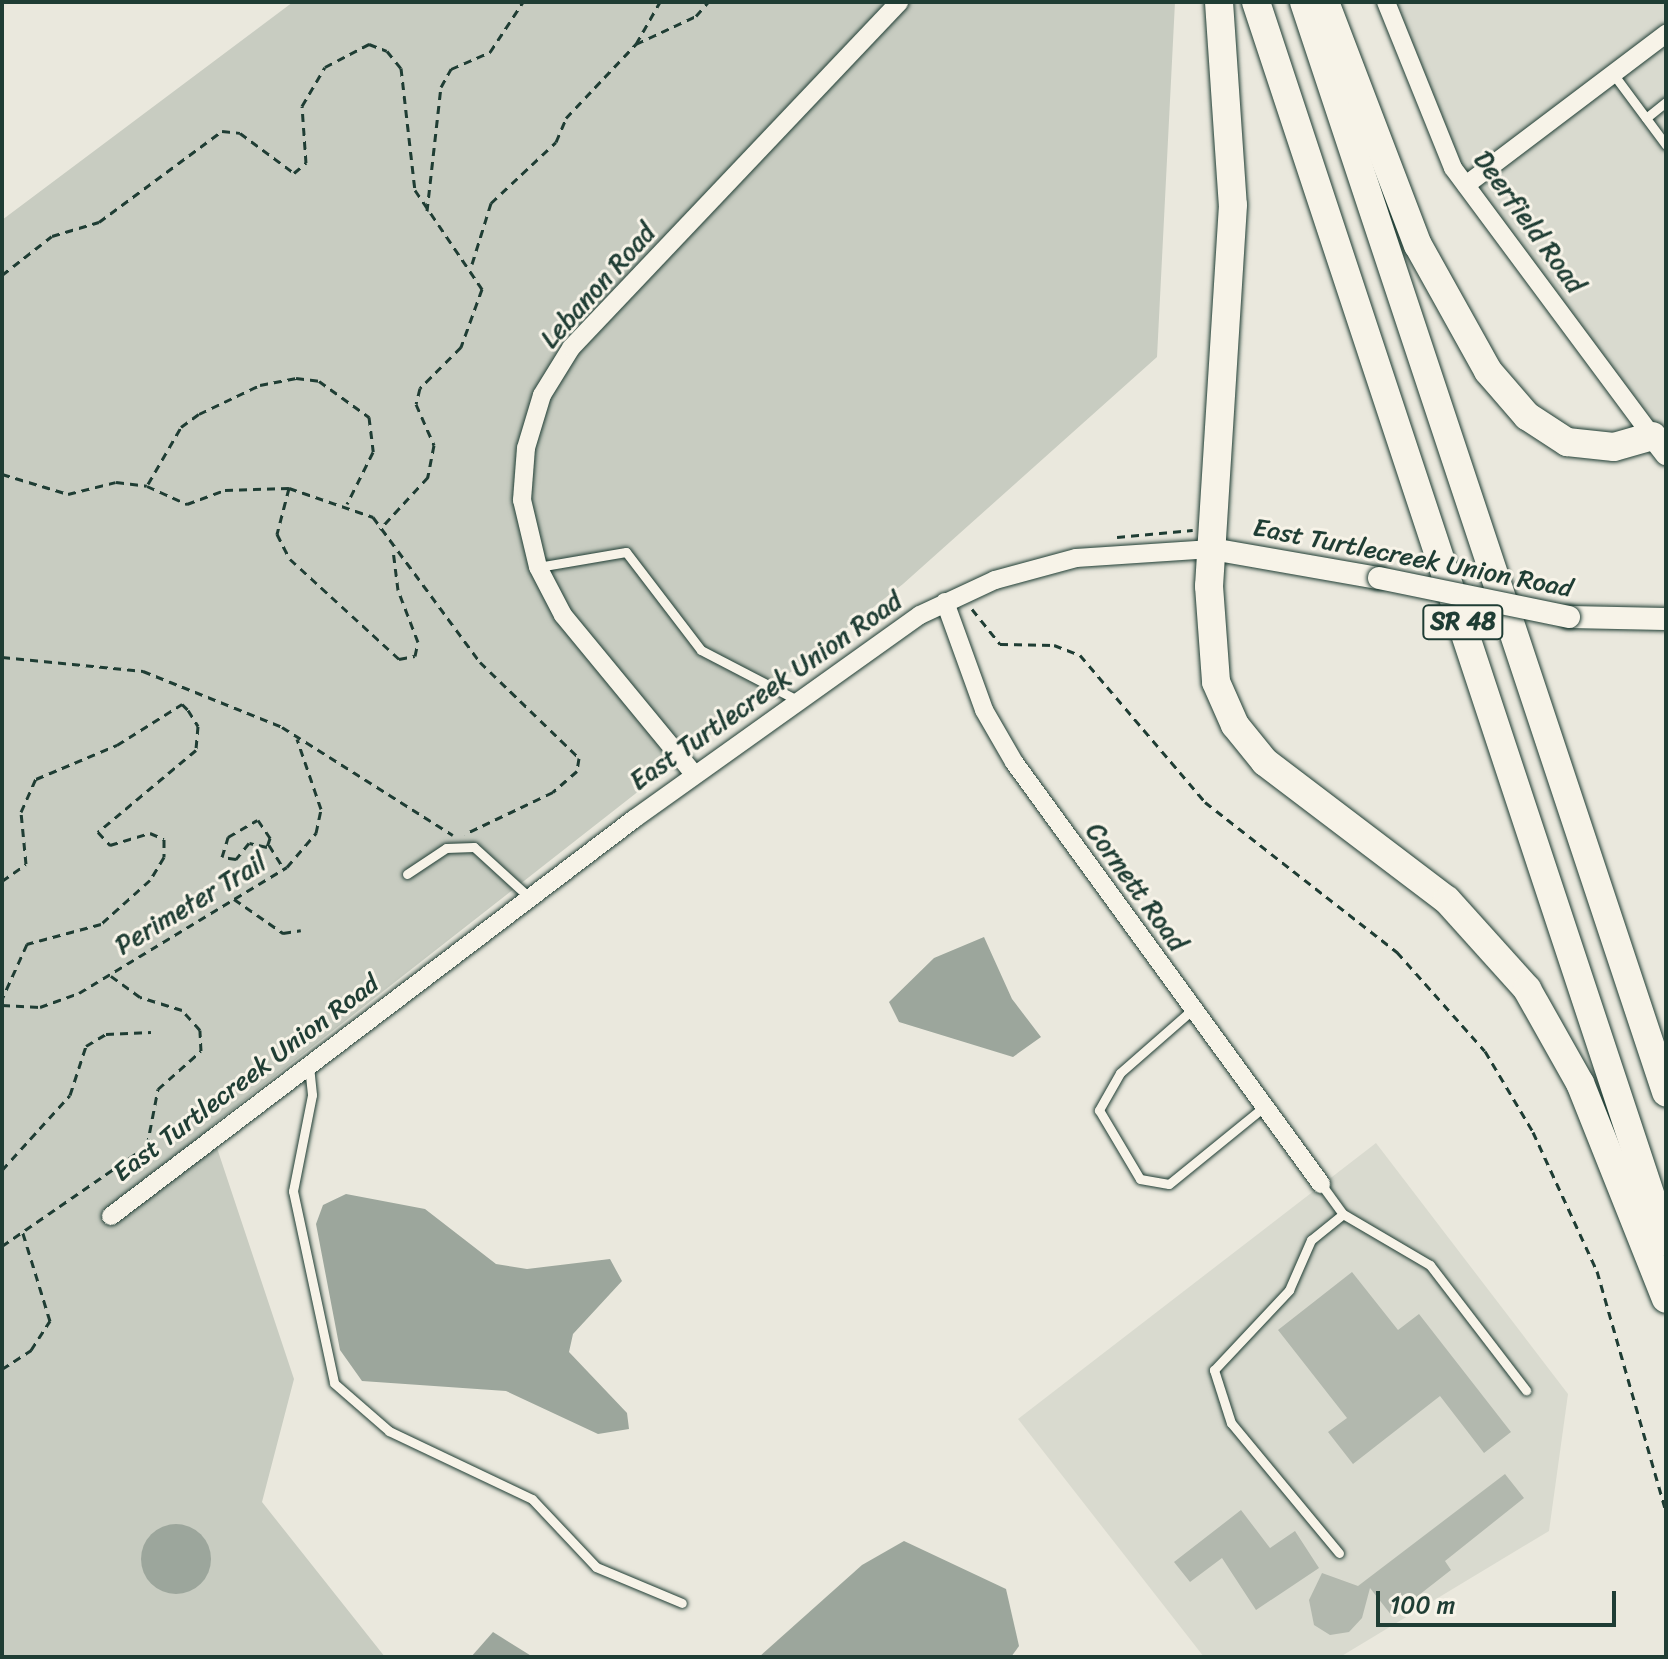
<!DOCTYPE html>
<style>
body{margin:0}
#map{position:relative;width:1668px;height:1659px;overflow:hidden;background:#eae8dd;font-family:Sriracha,sans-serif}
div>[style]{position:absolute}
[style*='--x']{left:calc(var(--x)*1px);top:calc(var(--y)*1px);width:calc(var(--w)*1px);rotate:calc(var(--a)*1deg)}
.built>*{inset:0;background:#d9dacf}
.green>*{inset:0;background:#c8ccc1}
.water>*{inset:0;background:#9ca69c}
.round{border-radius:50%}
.building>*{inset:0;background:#b2b8ae}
.path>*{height:3px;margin-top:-1.5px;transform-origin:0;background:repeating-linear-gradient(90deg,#1f3d34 0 8px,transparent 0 14px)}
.roads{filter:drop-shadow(0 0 2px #1f3d34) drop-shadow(0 0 2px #1f3d34)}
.service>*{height:9px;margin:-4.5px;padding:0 4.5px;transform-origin:4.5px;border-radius:4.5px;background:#f7f3e8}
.minor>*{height:18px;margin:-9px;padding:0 9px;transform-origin:9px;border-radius:9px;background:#f7f3e8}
.tertiary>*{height:22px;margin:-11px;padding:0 11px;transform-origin:11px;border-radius:11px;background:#f7f3e8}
.trunk>*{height:28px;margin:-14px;padding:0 14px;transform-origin:14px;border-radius:14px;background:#f7f3e8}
.bridges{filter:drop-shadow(0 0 2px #1f3d34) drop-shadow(0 0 2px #1f3d34)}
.tertiary-bridge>*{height:22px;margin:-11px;padding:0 11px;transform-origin:11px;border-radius:11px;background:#f7f3e8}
span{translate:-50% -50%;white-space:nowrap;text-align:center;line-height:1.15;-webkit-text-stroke:6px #f7f3e8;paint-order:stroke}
.shield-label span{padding:2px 6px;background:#f7f3e8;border:2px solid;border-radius:6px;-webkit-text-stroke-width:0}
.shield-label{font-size:24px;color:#1f3d34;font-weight:700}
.street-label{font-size:26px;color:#1f3d34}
.frame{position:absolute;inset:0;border:4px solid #1f3d34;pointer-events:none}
.scale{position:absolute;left:1376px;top:1591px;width:240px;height:36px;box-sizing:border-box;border:4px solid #1f3d34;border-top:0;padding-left:10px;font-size:24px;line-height:28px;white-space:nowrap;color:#1f3d34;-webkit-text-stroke:6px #f7f3e8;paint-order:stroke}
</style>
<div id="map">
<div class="built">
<i style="clip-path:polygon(1383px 2px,1666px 2px,1666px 452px,1466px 185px)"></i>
<i style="clip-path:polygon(1376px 1143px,1568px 1394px,1549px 1531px,1340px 1657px,1204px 1657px,1018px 1419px)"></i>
</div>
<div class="green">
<i style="clip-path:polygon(293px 2px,1175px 2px,1157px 357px,903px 584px,210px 1127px,294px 1379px,262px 1502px,385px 1657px,2px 1657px,2px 220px)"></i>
</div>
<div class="water">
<i style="clip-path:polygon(984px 937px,1012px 999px,1041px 1037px,1013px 1057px,899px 1022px,889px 1002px,934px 958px)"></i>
<i style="clip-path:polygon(346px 1194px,425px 1209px,496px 1264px,527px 1269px,610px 1259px,622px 1281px,573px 1334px,569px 1352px,627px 1413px,629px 1429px,598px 1434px,506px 1391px,362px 1381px,340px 1350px,316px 1224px,323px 1205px)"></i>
<i class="round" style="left:141px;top:1524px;width:70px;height:70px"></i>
<i style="clip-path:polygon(904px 1541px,1006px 1589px,1019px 1646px,1011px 1657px,759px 1657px,862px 1565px)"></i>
<i style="clip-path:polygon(493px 1632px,533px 1657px,471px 1657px)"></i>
</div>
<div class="building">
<i style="clip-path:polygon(1352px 1272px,1398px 1330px,1419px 1314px,1511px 1432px,1484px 1453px,1440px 1396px,1353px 1464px,1328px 1432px,1347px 1418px,1278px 1330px)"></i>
<i style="clip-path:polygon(1505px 1474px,1524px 1498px,1445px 1561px,1451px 1570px,1392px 1616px,1370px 1588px,1362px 1618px,1349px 1632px,1330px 1635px,1314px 1625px,1309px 1600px,1322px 1573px,1358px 1586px)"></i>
<i style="clip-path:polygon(1241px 1510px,1270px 1548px,1295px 1531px,1319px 1568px,1256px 1610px,1222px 1558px,1190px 1582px,1174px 1562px)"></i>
</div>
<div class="path">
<i style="--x:636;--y:44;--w:48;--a:-60.3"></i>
<i style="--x:427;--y:211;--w:125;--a:-83.6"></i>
<i style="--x:441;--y:87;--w:21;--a:-61"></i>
<i style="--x:451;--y:69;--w:43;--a:-23.6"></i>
<i style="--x:490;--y:52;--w:60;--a:-56.6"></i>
<i style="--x:472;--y:264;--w:64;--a:-72.7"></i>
<i style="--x:491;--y:203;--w:89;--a:-43.2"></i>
<i style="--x:556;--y:142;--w:26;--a:-67"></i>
<i style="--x:566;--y:118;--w:102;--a:-46.6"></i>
<i style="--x:636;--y:44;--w:66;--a:-25"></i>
<i style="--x:696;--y:16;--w:18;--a:-49"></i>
<i style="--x:2;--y:275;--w:63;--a:-38"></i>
<i style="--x:52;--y:236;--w:49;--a:-16.6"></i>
<i style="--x:99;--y:222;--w:153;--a:-36.5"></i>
<i style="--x:222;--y:131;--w:18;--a:6"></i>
<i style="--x:240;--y:133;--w:67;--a:36.5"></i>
<i style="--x:294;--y:173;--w:16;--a:-40"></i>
<i style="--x:306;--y:163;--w:57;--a:-94"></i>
<i style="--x:302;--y:106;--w:45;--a:-59.5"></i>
<i style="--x:325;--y:67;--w:50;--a:-27.6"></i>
<i style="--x:369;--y:44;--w:19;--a:21"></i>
<i style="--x:387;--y:51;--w:22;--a:51"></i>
<i style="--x:401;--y:68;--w:123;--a:83.5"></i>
<i style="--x:415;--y:190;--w:120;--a:55.9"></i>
<i style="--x:482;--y:289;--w:62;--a:109.9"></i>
<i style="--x:461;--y:347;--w:58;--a:135"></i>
<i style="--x:420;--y:388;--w:16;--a:104"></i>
<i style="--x:416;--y:404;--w:45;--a:66.3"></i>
<i style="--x:434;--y:445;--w:33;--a:101"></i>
<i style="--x:428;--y:477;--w:71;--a:132.7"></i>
<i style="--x:2;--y:474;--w:69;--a:16.9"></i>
<i style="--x:68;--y:494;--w:49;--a:-14"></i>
<i style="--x:116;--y:482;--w:31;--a:7"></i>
<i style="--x:147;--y:486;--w:44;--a:24.2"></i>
<i style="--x:187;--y:504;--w:40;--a:-20.2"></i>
<i style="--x:225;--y:490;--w:64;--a:-1.8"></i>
<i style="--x:289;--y:488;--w:89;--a:19"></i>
<i style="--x:373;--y:517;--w:180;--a:53.6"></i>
<i style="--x:480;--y:662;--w:138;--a:44.1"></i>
<i style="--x:579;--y:758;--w:13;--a:99"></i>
<i style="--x:577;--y:771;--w:32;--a:139"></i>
<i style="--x:553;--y:792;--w:98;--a:154.5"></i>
<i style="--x:148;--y:484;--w:66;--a:-59.9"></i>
<i style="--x:181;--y:427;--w:22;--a:-36"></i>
<i style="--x:199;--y:414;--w:68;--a:-25.4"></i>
<i style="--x:260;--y:385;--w:37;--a:-11"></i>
<i style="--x:296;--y:378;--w:23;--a:7"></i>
<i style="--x:319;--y:381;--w:62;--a:35.8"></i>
<i style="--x:369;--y:417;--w:35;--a:83"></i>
<i style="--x:373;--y:452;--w:58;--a:116.6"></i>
<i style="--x:289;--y:488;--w:48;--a:104.6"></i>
<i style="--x:277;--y:534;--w:28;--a:63"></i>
<i style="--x:290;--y:559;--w:148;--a:42.5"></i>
<i style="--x:399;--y:659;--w:16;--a:-11"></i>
<i style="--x:415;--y:656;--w:14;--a:-78"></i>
<i style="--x:418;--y:642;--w:56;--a:-111"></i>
<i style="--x:398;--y:590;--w:40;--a:-97.1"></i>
<i style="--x:1117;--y:537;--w:76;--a:-5.3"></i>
<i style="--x:972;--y:609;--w:45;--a:51.3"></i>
<i style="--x:1000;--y:644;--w:54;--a:1.1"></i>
<i style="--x:1054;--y:645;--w:28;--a:21"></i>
<i style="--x:1080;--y:655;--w:193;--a:49.6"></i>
<i style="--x:1205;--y:802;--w:244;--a:38"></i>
<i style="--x:1397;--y:952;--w:132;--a:48.4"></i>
<i style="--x:1485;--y:1051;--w:94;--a:59.3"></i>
<i style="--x:1533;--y:1132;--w:153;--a:65.3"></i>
<i style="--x:1597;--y:1271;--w:251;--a:74"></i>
<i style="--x:2;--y:657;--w:142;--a:5.7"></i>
<i style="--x:143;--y:671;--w:150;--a:21.9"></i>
<i style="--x:282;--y:727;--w:202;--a:32.3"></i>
<i style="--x:258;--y:820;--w:22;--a:56"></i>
<i style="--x:270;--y:838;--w:9;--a:108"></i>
<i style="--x:267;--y:847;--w:18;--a:-167"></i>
<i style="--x:249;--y:843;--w:21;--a:129"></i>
<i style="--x:236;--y:859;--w:14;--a:-172"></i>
<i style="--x:222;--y:857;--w:21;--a:-73"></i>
<i style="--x:228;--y:837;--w:34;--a:-30"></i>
<i style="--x:269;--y:845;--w:28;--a:58"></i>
<i style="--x:2;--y:881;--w:29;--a:-35"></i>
<i style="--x:26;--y:864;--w:52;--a:-95.5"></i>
<i style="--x:21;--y:812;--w:36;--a:-66"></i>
<i style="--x:36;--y:779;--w:88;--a:-22.8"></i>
<i style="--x:117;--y:745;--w:77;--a:-32.2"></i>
<i style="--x:182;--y:704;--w:8;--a:45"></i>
<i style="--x:188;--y:710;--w:19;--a:58"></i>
<i style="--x:198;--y:726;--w:24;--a:95"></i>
<i style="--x:196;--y:750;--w:128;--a:140.1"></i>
<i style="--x:98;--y:832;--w:18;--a:47"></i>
<i style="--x:110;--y:845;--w:42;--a:-16.7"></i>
<i style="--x:150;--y:833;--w:15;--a:23"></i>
<i style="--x:164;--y:839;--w:18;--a:90"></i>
<i style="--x:164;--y:857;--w:27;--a:121"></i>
<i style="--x:150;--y:880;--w:66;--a:138.1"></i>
<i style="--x:101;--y:924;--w:77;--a:164.9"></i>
<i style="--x:27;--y:944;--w:60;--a:114.4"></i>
<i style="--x:234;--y:899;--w:60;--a:34.8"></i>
<i style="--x:283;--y:933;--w:18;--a:-9"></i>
<i style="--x:2;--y:1005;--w:38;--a:3"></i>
<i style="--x:40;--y:1007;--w:41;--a:-19.7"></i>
<i style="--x:79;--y:993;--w:243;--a:-31.2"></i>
<i style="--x:287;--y:867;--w:45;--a:-49.5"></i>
<i style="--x:316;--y:833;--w:25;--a:-78"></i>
<i style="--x:321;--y:809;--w:74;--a:-108.9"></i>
<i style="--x:2;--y:1170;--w:101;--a:-47.8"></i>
<i style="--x:70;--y:1095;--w:52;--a:-71.9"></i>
<i style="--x:86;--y:1046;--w:23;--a:-31"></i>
<i style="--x:106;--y:1034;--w:45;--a:-2.5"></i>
<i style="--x:2;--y:1246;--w:176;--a:-34.6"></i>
<i style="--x:147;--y:1146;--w:58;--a:-79.1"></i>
<i style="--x:158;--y:1089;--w:57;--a:-41.5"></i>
<i style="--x:201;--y:1051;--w:21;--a:-93"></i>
<i style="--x:200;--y:1030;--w:27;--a:-132"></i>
<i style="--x:182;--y:1010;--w:44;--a:-162.8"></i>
<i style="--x:140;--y:997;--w:36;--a:-144"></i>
<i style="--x:2;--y:1369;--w:35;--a:-33"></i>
<i style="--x:31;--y:1350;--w:35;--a:-57"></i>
<i style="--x:50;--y:1321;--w:95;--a:-107.1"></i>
</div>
<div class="roads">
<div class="service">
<i style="--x:1614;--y:75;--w:87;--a:53.4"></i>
<i style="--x:1646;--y:118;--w:26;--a:-39"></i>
<i style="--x:538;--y:567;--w:89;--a:-9.7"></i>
<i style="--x:626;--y:552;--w:123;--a:52.6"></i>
<i style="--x:701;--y:650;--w:106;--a:27.5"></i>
<i style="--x:407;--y:874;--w:47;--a:-33.7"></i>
<i style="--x:446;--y:848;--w:28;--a:-2"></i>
<i style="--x:474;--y:847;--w:74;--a:42.3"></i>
<i style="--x:1193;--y:1009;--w:97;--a:138.8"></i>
<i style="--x:1120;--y:1073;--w:43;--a:119.6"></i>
<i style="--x:1099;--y:1110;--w:80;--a:59.3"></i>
<i style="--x:1140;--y:1179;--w:29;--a:10"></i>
<i style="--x:1169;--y:1184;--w:124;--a:-39.1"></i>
<i style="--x:309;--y:1066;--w:29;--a:84"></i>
<i style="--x:312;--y:1095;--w:98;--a:101.2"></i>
<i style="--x:293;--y:1191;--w:196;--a:77.9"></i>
<i style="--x:334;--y:1383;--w:73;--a:41.1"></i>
<i style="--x:389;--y:1431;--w:158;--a:25.4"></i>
<i style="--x:532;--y:1499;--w:93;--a:46.7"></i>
<i style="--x:596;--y:1567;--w:93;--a:22.7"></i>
<i style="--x:1321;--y:1184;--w:37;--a:54"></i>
<i style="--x:1343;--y:1214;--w:101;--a:30.4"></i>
<i style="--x:1430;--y:1265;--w:158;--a:52.5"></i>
<i style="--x:1339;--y:1553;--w:169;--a:-129.7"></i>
<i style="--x:1231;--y:1423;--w:56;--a:-107.8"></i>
<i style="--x:1214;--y:1370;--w:110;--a:-46.8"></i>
<i style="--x:1289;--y:1290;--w:55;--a:-66.3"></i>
<i style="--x:1311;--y:1240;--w:41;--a:-39.1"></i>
</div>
<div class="minor">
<i style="--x:1386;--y:2;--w:179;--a:68"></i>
<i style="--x:1453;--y:168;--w:334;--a:53.4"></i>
<i style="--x:1466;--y:185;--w:251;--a:-37.1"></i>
<i style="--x:945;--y:602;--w:115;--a:70.1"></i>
<i style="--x:984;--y:710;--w:60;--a:60"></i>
<i style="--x:1014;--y:762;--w:522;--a:53.96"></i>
<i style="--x:694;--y:774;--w:206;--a:-129.5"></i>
<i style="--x:563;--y:615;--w:54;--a:-117.5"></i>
<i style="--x:538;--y:567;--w:69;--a:-103.4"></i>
<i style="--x:522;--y:500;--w:52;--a:-85.6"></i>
<i style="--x:526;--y:448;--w:55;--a:-73.2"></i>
<i style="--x:542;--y:395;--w:55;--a:-58.3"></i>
<i style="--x:571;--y:348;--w:477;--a:-46.5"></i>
<i style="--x:111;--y:1216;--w:657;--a:-37.2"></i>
<i style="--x:634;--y:819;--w:351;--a:-35.5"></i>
<i style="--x:920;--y:615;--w:83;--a:-25"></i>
<i style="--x:995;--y:580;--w:84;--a:-15.2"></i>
<i style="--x:1076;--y:558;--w:136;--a:-3.8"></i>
</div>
<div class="tertiary">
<i style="--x:1652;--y:436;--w:23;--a:52"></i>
<i style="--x:1212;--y:549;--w:169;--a:9.9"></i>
<i style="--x:1569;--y:617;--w:97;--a:1.2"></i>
</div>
<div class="trunk">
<i style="--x:1219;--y:2;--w:203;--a:86.1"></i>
<i style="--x:1233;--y:205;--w:382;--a:93.6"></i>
<i style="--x:1209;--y:586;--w:96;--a:85.8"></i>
<i style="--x:1216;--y:682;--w:47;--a:66.2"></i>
<i style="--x:1235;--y:725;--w:48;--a:51"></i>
<i style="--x:1265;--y:762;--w:228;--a:37.2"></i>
<i style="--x:1447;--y:900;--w:120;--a:48"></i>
<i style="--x:1527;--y:989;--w:108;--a:60.6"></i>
<i style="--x:1580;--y:1083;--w:232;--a:68.3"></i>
<i style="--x:1256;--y:2;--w:1306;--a:71.7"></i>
<i style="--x:1304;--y:2;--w:1149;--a:71.63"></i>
<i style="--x:1325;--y:2;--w:260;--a:69.1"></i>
<i style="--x:1418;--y:245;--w:144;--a:60.9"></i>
<i style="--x:1488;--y:371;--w:60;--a:49.1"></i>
<i style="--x:1527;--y:416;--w:48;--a:33"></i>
<i style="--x:1567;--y:442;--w:47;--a:6.1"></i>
<i style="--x:1614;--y:447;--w:40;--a:-16"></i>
</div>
</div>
<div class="bridges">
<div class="tertiary-bridge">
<i style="--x:1379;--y:578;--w:194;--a:11.6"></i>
</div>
</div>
<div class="shield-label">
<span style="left:1463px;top:622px">SR 48</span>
</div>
<div class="street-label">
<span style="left:1529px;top:222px;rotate:54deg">Deerfield Road</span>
<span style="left:598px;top:286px;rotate:-48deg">Lebanon Road</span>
<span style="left:1413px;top:558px;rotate:11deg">East Turtlecreek Union Road</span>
<span style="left:766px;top:691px;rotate:-35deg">East Turtlecreek Union Road</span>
<span style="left:1136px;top:887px;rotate:54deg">Cornett Road</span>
<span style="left:191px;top:904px;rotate:-31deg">Perimeter Trail</span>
<span style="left:246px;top:1078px;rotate:-37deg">East Turtlecreek Union Road</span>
</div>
<div class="frame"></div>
<div class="scale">100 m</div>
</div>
